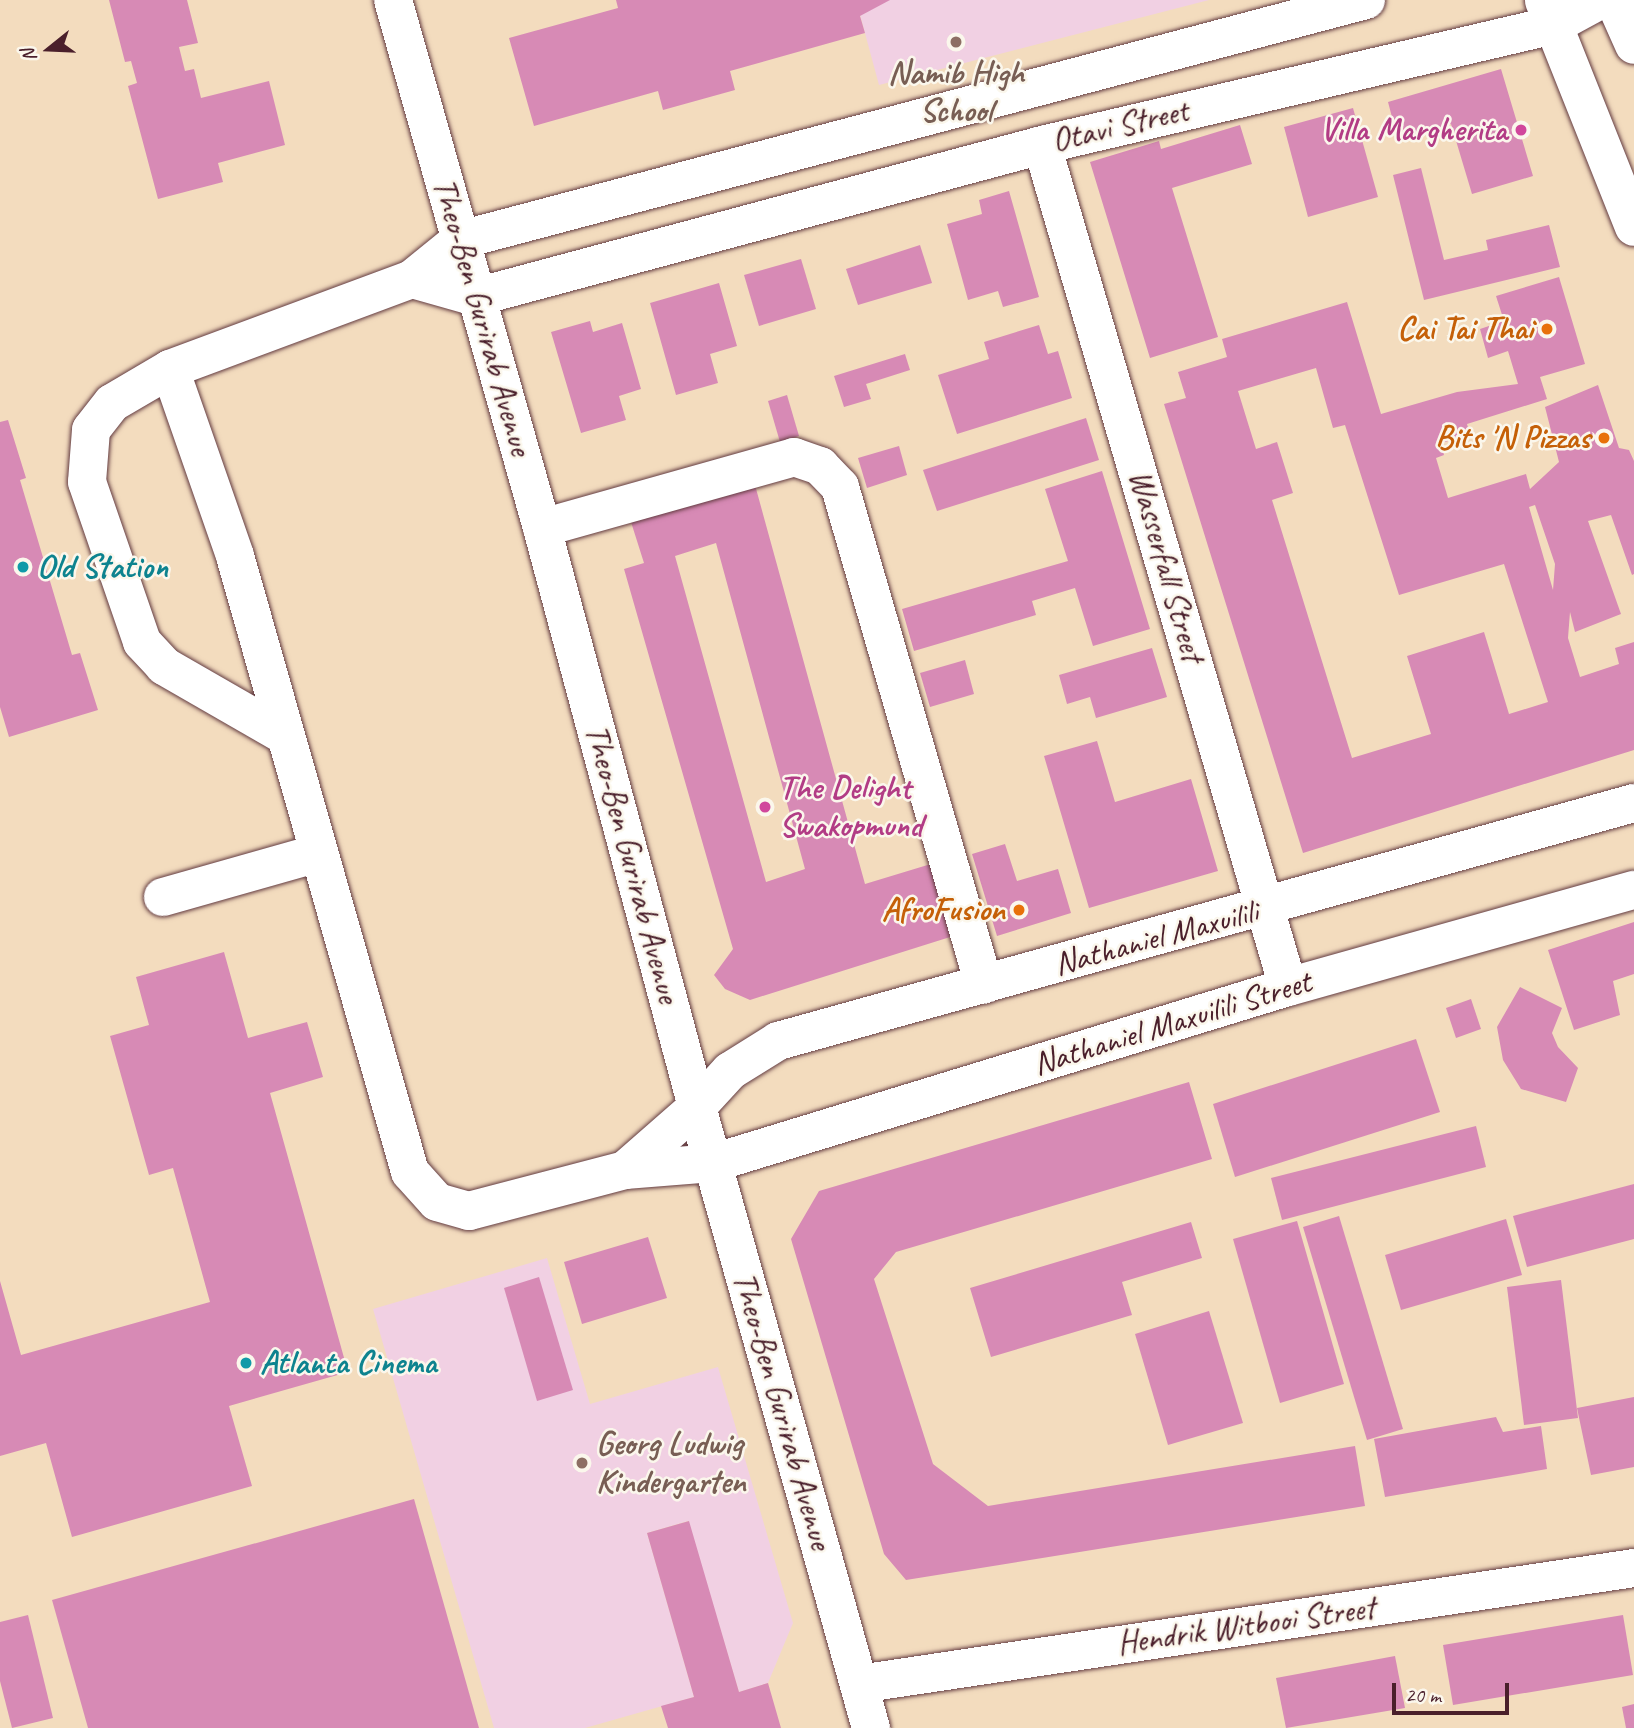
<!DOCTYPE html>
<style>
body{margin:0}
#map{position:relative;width:1634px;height:1728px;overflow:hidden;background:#f3dcbe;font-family:Caveat,sans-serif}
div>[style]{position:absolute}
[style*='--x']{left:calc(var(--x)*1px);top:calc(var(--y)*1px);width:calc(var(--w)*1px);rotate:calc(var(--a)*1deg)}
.built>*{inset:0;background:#f1d0e3}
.building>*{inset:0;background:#d78ab5}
.roads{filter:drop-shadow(0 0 2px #633b41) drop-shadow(0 0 2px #633b41)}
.minor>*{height:38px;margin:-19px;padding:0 19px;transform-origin:19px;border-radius:19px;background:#fff}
.dots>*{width:19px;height:19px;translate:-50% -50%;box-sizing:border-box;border:4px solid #fbf7ec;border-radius:50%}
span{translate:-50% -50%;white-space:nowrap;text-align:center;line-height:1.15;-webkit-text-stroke:5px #fbf7ec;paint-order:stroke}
.education-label{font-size:33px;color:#785e54;font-weight:700}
.left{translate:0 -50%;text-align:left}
.street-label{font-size:33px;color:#4a1f2b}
.hotel-label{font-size:33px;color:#b23c85;font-weight:700}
.right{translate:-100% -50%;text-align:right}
.food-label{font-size:33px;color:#c56008;font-weight:700}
.culture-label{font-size:33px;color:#0d838f;font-weight:700}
.north{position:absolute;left:14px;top:14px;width:70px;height:70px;-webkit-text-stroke:5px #fbf7ec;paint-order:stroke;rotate:252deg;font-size:19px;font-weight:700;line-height:28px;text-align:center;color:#4a1f2b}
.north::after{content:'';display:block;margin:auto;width:24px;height:32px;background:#4a1f2b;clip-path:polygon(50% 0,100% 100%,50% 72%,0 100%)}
.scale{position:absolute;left:1392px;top:1683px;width:117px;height:32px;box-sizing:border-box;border:4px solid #4a1f2b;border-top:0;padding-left:9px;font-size:21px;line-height:24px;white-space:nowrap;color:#4a1f2b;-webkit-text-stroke:5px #fbf7ec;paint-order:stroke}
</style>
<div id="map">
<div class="built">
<i style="clip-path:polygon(856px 0,1209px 0,879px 85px)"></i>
<i style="clip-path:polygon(547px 1258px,590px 1404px,718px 1367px,793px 1623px,768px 1683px,739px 1692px,688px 1521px,647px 1533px,694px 1697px,585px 1728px,494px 1728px,373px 1309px)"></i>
</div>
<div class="building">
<i style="clip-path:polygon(109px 0,187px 0,198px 43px,179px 47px,185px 71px,194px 69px,201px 98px,269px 81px,285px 145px,218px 163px,223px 182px,158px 199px,128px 86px,137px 83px,131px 61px,125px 62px)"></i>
<i style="clip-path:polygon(616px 0,890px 0,860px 16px,865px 33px,730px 71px,735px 90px,663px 110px,658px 91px,534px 126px,509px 38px,618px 8px)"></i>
<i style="clip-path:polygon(1501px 69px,1533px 176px,1472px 194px,1451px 124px,1398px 140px,1388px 102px)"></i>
<i style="clip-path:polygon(1353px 108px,1378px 197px,1308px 217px,1284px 127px)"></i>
<i style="clip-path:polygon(1240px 125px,1252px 164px,1172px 188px,1218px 337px,1150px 358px,1090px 162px,1159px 141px,1161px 149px)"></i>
<i style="clip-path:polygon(1421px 168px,1444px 260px,1488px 250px,1486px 240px,1549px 225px,1560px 267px,1424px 300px,1393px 175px)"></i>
<i style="clip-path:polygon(1009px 191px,1039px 297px,1003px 307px,998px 291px,968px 300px,947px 224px,982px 214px,979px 200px)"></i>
<i style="clip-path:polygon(920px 245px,932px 283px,858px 305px,846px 269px)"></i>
<i style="clip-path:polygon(801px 259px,816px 309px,759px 326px,744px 275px)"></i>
<i style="clip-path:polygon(evenodd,1559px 277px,1585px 364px,1540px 377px,1547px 399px,1467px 424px,1470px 435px,1441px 443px,1444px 455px,1436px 458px,1448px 498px,1526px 474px,1530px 489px,1559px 462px,1545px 407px,1598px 385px,1619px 448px,1629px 450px,1634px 461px,1634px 574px,1632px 575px,1611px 515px,1588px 521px,1621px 614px,1575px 632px,1570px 612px,1568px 638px,1580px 677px,1619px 664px,1615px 648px,1634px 642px,1634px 750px,1303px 853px,1164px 404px,1186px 398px,1178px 372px,1227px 357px,1222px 339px,1347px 302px,1381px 414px,1457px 392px,1518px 384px,1508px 351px,1488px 358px,1480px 329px,1504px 321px,1496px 296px,1559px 277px,1316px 368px,1333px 428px,1345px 425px,1399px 595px,1504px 564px,1548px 702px,1509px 714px,1484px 632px,1407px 656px,1431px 734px,1352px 758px,1272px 500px,1293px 493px,1277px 442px,1256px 449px,1238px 391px,1316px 368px,1559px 277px,1535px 505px,1555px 564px,1553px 590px,1529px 507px,1535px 505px)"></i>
<i style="clip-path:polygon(719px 283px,737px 346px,710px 354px,718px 383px,676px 395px,650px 303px)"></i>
<i style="clip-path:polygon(590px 321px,593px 332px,622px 323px,641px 389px,619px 396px,626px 420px,581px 433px,551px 332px)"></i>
<i style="clip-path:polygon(1039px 325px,1048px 354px,1058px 351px,1072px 398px,957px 434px,938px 375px,989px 359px,984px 342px)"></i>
<i style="clip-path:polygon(905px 354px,910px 370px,866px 384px,871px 399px,844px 407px,834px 376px)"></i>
<i style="clip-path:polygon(787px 395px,799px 436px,780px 442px,768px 401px)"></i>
<i style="clip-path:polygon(1086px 418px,1099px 460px,937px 511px,923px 470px)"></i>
<i style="clip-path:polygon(8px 420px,26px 478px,20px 480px,72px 655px,80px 653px,98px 710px,9px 737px,0 707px,0 422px)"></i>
<i style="clip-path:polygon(899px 446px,907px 475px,867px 488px,858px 458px)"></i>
<i style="clip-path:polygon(1102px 471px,1150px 629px,1093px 646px,1075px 588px,1032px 601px,1036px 615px,914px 651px,902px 609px,1068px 561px,1045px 489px)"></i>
<i style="clip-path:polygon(evenodd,755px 485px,865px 884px,944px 860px,966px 932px,750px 1000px,725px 989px,714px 975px,733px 949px,624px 569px,644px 563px,631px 522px,755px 485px,716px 543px,805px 869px,766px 882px,675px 556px,716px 543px)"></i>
<i style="clip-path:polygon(1152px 648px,1167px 697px,1096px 718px,1090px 697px,1067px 704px,1059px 675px)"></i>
<i style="clip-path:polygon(965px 660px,974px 694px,930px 707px,920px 673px)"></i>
<i style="clip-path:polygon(1097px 741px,1115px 802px,1191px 779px,1218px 871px,1089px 908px,1044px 756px)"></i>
<i style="clip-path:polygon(1005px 844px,1017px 881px,1058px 869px,1071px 913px,997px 936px,972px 854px)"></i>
<i style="clip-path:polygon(1634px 922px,1634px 974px,1613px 981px,1620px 1015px,1574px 1030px,1548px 950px)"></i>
<i style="clip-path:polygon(224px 952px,248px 1038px,307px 1022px,323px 1077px,270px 1093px,348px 1372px,229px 1406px,252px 1486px,72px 1537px,46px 1443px,0 1456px,0 1281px,21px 1355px,210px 1302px,173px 1168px,149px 1175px,110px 1036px,149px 1025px,136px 977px)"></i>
<i style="clip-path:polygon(1520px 987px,1562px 1008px,1552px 1033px,1558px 1047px,1578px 1068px,1566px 1102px,1521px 1089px,1503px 1060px,1497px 1027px)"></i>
<i style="clip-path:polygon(1471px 999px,1481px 1029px,1456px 1038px,1446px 1008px)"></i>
<i style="clip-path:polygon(1416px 1039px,1440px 1112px,1235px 1177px,1213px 1104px)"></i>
<i style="clip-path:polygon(1189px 1082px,1212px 1159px,896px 1252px,874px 1279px,933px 1464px,988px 1506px,1355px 1446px,1365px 1506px,906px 1580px,884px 1554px,791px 1239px,819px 1191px)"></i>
<i style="clip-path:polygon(1476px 1126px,1486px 1167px,1282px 1220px,1271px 1178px)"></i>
<i style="clip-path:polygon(1634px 1184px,1634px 1239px,1527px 1267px,1513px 1216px)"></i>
<i style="clip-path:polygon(1339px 1216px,1403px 1429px,1367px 1440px,1303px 1227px)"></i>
<i style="clip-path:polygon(1506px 1219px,1522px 1275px,1401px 1310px,1385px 1255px)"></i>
<i style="clip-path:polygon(1297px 1221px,1344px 1384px,1280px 1403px,1233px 1239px)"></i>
<i style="clip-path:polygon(1191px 1222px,1202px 1258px,1122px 1282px,1132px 1315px,991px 1357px,970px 1288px)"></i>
<i style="clip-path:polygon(648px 1237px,667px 1298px,582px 1324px,564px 1262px)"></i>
<i style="clip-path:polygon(539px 1277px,573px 1390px,537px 1401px,504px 1288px)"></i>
<i style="clip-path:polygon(1561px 1280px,1578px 1418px,1524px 1425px,1507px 1287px)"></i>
<i style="clip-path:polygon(1209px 1311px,1243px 1423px,1168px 1445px,1135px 1334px)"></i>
<i style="clip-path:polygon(1634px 1397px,1634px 1467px,1591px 1475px,1577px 1408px)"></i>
<i style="clip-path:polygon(1496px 1417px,1503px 1432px,1541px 1426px,1547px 1469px,1385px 1497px,1374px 1439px)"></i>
<i style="clip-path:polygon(414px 1499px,479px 1728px,88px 1728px,52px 1600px)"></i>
<i style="clip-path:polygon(689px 1521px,739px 1692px,768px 1683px,781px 1728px,668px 1728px,661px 1706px,694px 1697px,647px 1533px)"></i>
<i style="clip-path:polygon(28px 1615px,53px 1718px,12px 1728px,0 1681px,0 1622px)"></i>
<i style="clip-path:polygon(1623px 1615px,1633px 1675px,1453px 1705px,1443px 1645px)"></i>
<i style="clip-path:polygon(1395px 1656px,1405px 1708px,1286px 1728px,1276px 1678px)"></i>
<i style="clip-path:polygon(1634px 1704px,1634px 1728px,1626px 1728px,1622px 1707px)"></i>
</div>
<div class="roads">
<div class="minor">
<i style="--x:393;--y:0;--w:549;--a:74.24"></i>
<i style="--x:542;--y:528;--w:599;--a:75.01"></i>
<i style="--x:697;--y:1107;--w:645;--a:74.35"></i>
<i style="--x:1366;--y:0;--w:937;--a:165.16"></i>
<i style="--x:460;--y:240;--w:62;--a:140.9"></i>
<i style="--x:412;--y:279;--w:258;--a:159.6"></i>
<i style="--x:170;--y:369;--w:198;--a:70.8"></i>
<i style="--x:235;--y:556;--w:640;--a:74.14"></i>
<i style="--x:410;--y:1172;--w:40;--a:48"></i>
<i style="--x:437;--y:1202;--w:33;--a:16"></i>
<i style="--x:469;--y:1211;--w:161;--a:-14.7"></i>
<i style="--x:625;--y:1170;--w:88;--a:-4.5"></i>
<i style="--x:713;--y:1163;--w:601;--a:-17.02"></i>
<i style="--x:1288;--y:987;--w:359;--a:-15.7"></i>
<i style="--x:1614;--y:0;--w:49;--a:66"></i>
<i style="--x:1544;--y:1;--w:243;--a:68.3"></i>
<i style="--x:1042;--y:145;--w:877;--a:73.71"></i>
<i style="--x:412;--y:279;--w:66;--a:15.7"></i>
<i style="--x:476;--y:297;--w:586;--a:-15.03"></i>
<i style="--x:1042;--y:145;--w:526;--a:-13.19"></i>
<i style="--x:1554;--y:25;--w:52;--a:-28.5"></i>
<i style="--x:170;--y:369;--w:67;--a:149.6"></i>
<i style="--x:112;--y:403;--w:34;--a:128"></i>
<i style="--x:91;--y:430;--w:52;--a:94.4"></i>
<i style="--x:87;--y:482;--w:169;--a:71"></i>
<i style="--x:142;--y:642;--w:33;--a:47"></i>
<i style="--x:164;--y:666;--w:138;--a:29.9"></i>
<i style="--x:542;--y:528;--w:262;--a:-15.7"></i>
<i style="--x:794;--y:457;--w:28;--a:19"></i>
<i style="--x:820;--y:466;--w:29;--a:46"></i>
<i style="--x:840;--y:487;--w:518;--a:73.87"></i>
<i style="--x:163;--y:897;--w:161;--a:-15.8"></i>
<i style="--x:625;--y:1170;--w:96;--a:-41.2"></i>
<i style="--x:697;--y:1107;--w:49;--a:-47.5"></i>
<i style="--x:730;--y:1071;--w:57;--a:-32"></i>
<i style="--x:778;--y:1041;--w:888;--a:-15.54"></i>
<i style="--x:859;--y:1684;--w:784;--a:-8.51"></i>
</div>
</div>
<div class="dots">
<i style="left:956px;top:42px;background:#8d6e63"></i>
<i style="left:1521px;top:130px;background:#d1479c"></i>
<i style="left:1547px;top:329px;background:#e8710a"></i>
<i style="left:1604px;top:438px;background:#e8710a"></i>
<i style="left:23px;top:567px;background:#0f9aa8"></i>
<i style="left:765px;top:807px;background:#d1479c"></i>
<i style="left:1019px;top:910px;background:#e8710a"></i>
<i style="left:246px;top:1363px;background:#0f9aa8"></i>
<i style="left:582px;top:1463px;background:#8d6e63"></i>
</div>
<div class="education-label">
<span style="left:956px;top:92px">Namib High<br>School</span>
<span class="left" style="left:596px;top:1463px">Georg Ludwig<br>Kindergarten</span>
</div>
<div class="street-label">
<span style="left:1120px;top:126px;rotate:-13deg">Otavi Street</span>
<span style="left:482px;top:317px;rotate:74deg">Theo-Ben Gurirab Avenue</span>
<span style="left:1166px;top:566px;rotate:74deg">Wasserfall Street</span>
<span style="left:632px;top:864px;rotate:75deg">Theo-Ben Gurirab Avenue</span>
<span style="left:1156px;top:938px;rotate:-15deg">Nathaniel Maxuilili</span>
<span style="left:1172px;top:1023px;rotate:-17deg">Nathaniel Maxuilili Street</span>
<span style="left:782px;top:1411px;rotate:74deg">Theo-Ben Gurirab Avenue</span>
<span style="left:1246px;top:1626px;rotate:-8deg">Hendrik Witbooi Street</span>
</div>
<div class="hotel-label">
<span class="right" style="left:1507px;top:130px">Villa Margherita</span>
<span class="left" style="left:779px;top:807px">The Delight<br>Swakopmund</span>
</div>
<div class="food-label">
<span class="right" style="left:1533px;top:329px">Cai Tai Thai</span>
<span class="right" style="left:1590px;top:438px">Bits 'N Pizzas</span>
<span class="right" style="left:1005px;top:910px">AfroFusion</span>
</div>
<div class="culture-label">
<span class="left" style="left:37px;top:567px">Old Station</span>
<span class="left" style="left:260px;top:1363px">Atlanta Cinema</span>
</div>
<div class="north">N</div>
<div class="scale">20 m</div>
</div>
